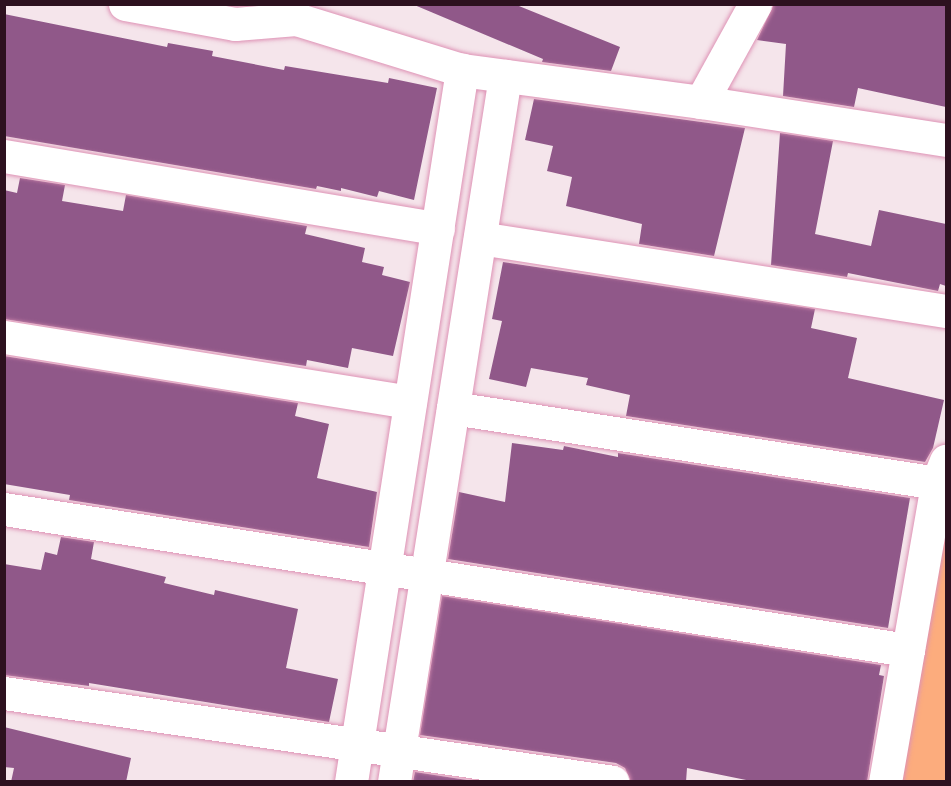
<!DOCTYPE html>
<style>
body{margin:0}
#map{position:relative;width:951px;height:786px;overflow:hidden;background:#f5e5eb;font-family:"Noto Sans",sans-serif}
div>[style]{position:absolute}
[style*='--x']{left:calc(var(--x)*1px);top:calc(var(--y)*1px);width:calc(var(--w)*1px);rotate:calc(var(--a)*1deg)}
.green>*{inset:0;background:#fcac7d}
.building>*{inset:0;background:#905889}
.roads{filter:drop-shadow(0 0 2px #de92b5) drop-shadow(0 0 2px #de92b5)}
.minor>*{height:33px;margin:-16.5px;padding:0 16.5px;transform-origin:16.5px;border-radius:16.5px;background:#fff}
span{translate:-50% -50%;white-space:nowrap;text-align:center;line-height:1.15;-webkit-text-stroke:6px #f5e5eb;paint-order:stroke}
.frame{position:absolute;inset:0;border:6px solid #2d111f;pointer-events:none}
</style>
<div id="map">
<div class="green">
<i style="clip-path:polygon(946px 520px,946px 781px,881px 782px)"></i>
</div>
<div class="building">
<i style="clip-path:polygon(412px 4px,514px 4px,620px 47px,611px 71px,542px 62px,543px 59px)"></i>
<i style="clip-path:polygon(774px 4px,946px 4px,946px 107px,858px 88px,854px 107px,783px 96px,786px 44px,757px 40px)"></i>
<i style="clip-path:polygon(4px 14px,167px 47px,168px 43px,213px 51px,212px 56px,284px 70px,285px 66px,388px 83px,389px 78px,437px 88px,414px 200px,379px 191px,377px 197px,341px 188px,341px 191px,317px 186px,316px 189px,4px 136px)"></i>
<i style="clip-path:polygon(534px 99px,745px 128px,714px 256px,639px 244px,642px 224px,566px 206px,572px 177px,547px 171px,553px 146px,525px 140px)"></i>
<i style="clip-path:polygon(780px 133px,833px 141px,815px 234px,871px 246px,879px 210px,946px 224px,946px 286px,940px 284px,938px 291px,848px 273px,847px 277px,771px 265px)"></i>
<i style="clip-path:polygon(20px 178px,65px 185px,62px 201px,123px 211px,126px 195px,307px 226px,305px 234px,365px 248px,362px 262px,384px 267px,382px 275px,410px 282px,393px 356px,352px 348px,348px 368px,307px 360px,306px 366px,4px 319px,4px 190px,17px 193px)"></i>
<i style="clip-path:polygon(503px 262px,815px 309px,811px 328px,857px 338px,848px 378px,944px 400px,933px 448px,925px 462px,626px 416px,630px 395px,586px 385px,588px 378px,531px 368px,526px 387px,489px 379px,502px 321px,492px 319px)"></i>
<i style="clip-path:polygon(4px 356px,298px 403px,295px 416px,329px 424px,317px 478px,377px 492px,369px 547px,69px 500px,70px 495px,4px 484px)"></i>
<i style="clip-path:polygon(512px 443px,563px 450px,564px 446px,618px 457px,618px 453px,910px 498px,888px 628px,448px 559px,459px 492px,505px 502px)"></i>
<i style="clip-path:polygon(61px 537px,94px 542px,91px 559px,166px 577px,164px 583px,214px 595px,215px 590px,298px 609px,286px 668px,338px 679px,329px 722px,89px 683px,89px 686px,4px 675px,4px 564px,41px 570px,45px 552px,57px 555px)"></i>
<i style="clip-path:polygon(442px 596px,881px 665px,879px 675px,884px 676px,867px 782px,756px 782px,687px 768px,686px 782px,631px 782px,625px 768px,616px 763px,420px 735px)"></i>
<i style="clip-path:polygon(4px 727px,131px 758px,126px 782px,11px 782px,14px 768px,4px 767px)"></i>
<i style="clip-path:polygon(415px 772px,480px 782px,413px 782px)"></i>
</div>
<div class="roads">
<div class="minor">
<i style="--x:125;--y:4;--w:112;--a:10.3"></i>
<i style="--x:235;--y:24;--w:61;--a:-4.7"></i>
<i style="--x:296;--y:19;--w:174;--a:17.1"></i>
<i style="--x:462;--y:70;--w:241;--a:7.6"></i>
<i style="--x:701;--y:102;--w:248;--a:8.8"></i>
<i style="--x:701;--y:102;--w:112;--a:-61.1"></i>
<i style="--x:4;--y:156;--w:440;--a:9.5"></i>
<i style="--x:480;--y:238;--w:472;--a:8.9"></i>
<i style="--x:4;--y:337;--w:411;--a:9.1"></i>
<i style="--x:453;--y:408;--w:490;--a:8.8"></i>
<i style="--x:4;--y:509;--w:915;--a:8.87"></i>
<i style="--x:4;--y:693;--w:615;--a:8.31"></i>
<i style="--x:351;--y:782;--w:721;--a:-81.14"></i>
<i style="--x:394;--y:782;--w:715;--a:-81.06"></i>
<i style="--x:885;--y:782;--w:303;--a:-80.1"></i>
<i style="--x:937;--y:483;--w:24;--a:-68"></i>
</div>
</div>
<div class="frame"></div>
</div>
